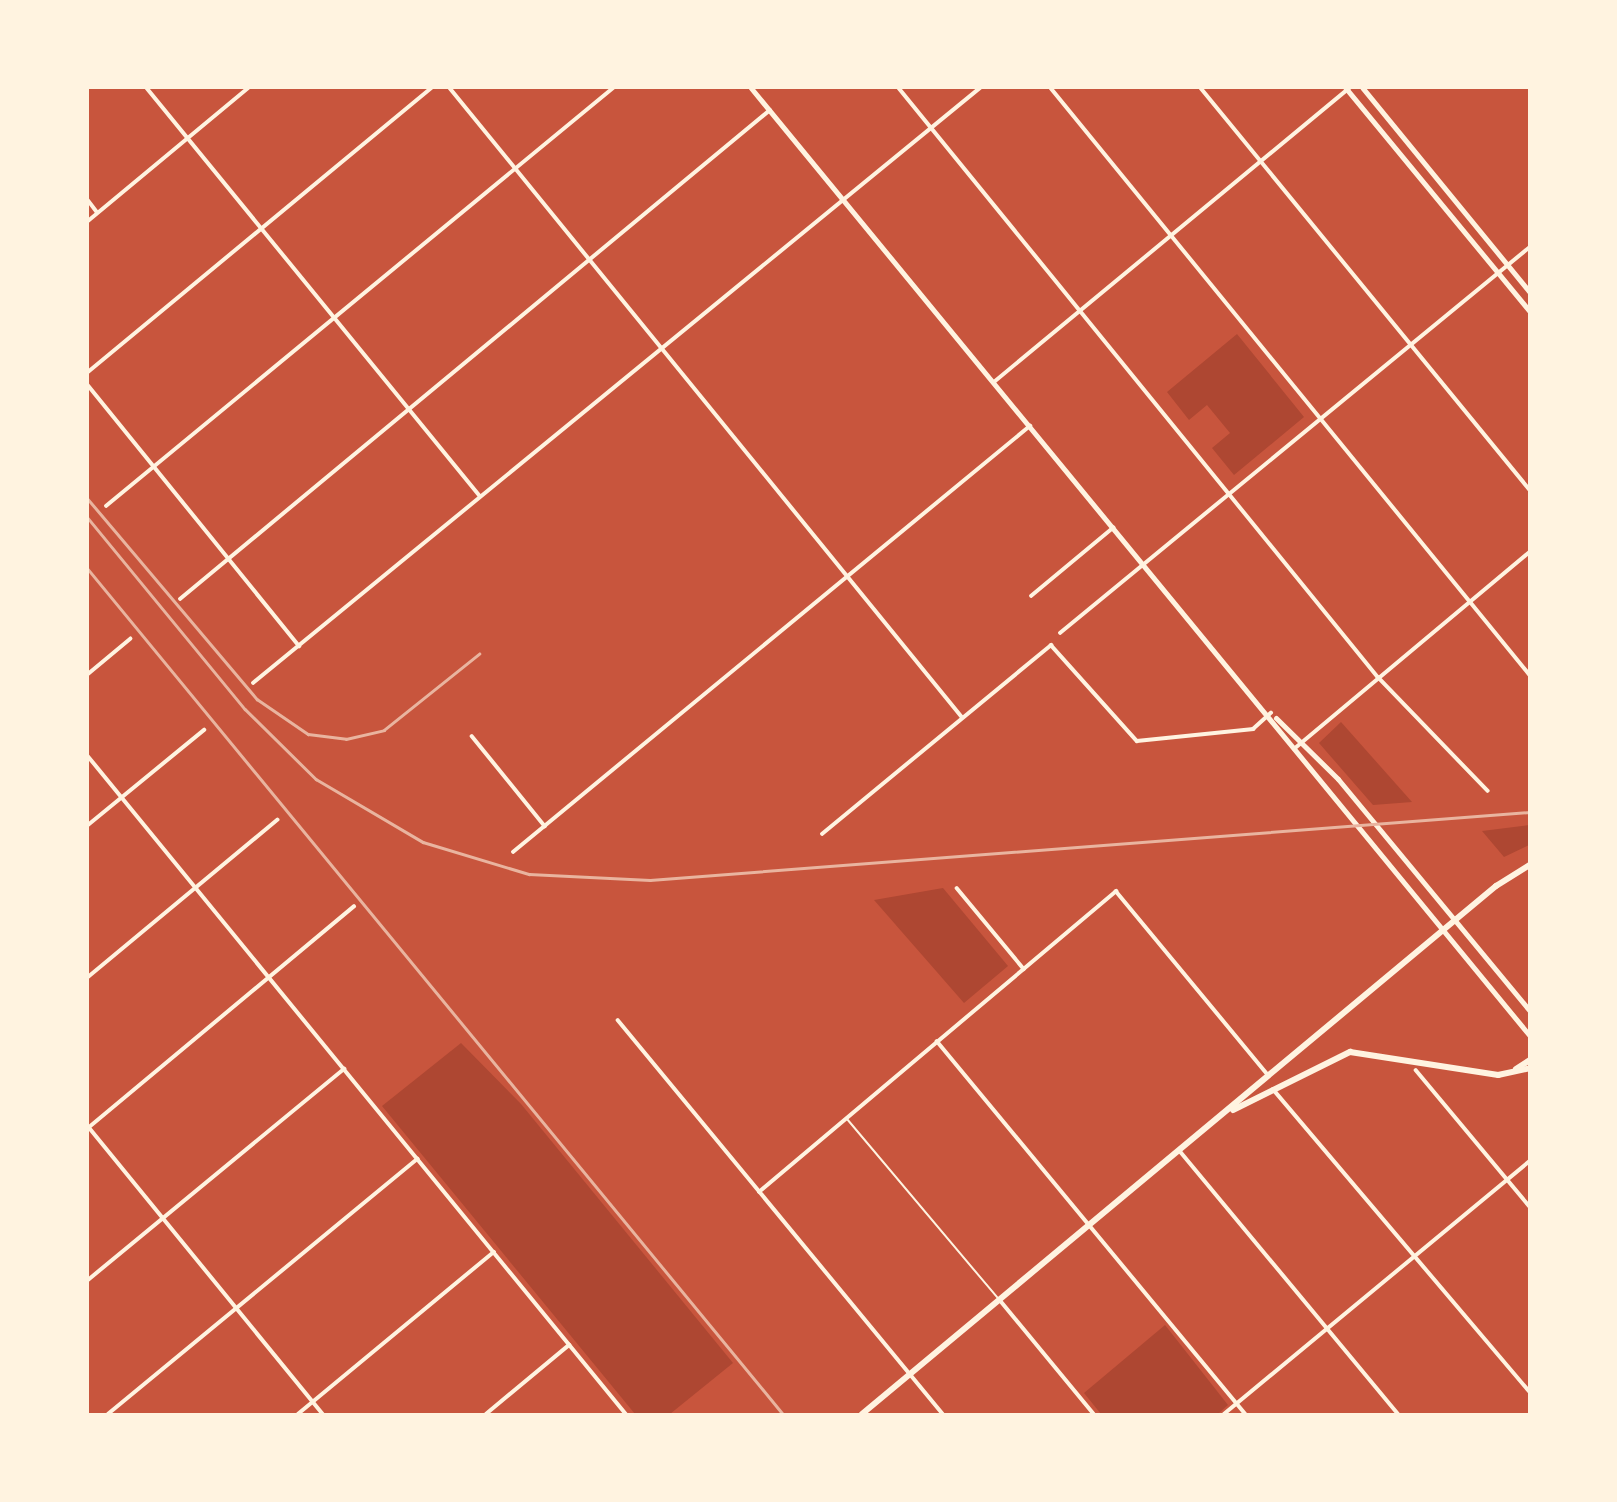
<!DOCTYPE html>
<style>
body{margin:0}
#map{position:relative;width:1617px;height:1502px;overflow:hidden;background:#c8553d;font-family:"Roboto Condensed",sans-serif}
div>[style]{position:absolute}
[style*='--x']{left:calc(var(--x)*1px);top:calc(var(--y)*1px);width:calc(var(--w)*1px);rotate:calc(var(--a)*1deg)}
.green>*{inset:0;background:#ae4732}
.service>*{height:2px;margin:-1px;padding:0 1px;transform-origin:1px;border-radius:1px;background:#fff3e0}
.minor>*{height:3.5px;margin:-1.75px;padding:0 1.75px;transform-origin:1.75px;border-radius:1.75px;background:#fff3e0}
.tertiary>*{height:4.5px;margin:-2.25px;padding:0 2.25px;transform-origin:2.25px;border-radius:2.25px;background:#fff3e0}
.secondary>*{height:5px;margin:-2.5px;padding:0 2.5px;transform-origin:2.5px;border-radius:2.5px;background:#fff3e0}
.primary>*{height:6px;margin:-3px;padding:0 3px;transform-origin:3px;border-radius:3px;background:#fff3e0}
.rail>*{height:2.5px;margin:-1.25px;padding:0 1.25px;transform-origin:1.25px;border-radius:1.25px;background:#e9b49f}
span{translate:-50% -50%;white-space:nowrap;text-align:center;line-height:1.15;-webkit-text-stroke:5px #fff3e0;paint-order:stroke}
.frame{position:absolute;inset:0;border:89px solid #fff3e0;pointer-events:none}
</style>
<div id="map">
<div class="green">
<i style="clip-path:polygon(1237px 334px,1304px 417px,1234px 475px,1212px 448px,1230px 433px,1207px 405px,1189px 420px,1167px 392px)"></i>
<i style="clip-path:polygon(1341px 722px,1412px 802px,1373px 805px,1319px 743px)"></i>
<i style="clip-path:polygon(1529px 825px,1529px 845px,1504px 857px,1482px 831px)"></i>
<i style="clip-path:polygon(943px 888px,1008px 966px,964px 1003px,874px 900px)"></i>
<i style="clip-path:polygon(461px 1043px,521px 1104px,733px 1363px,670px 1414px,635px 1414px,382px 1106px)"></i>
<i style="clip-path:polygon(1165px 1325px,1228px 1405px,1218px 1414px,1101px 1414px,1084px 1393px)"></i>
</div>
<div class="service">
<i style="--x:847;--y:1119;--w:233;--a:49.9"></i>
</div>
<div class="minor">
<i style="--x:147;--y:88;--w:527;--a:50.78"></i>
<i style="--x:450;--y:88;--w:811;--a:50.85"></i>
<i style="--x:899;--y:88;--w:759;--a:50.88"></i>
<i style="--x:1378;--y:677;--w:158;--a:46"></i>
<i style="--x:1051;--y:88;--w:758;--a:50.79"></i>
<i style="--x:1201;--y:88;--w:519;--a:50.7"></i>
<i style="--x:88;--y:200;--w:15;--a:53"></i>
<i style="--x:88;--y:221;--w:208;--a:-39.7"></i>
<i style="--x:88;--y:372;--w:445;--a:-39.6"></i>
<i style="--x:994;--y:382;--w:462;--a:-39.6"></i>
<i style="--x:88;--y:385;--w:336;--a:51"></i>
<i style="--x:106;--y:506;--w:657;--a:-39.5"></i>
<i style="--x:1031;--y:596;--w:107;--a:-39.7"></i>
<i style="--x:180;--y:599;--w:766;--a:-39.65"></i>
<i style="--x:1060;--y:633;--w:608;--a:-39.4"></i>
<i style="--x:88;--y:674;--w:55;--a:-39.8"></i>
<i style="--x:253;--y:683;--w:939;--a:-39.3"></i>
<i style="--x:472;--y:736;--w:116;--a:51"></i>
<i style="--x:1294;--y:749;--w:307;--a:-39.9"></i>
<i style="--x:88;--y:756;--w:850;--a:50.73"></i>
<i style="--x:88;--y:825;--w:150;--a:-39.3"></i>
<i style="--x:822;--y:834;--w:297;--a:-39.5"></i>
<i style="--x:1051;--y:645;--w:129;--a:48.1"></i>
<i style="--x:1137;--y:741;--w:117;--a:-5.9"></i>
<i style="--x:1253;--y:729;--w:24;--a:-42"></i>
<i style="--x:513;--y:852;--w:670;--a:-39.49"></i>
<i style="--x:957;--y:888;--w:105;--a:50.4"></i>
<i style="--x:88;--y:977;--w:246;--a:-39.7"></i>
<i style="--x:618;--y:1020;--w:511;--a:50.48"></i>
<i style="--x:937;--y:1041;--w:484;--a:50.4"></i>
<i style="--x:1416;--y:1070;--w:178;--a:50.2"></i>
<i style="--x:1273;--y:1089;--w:397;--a:49.7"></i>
<i style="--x:88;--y:1126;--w:372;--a:50.8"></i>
<i style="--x:88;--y:1128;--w:346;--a:-39.8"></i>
<i style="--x:1180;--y:1151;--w:342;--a:50.3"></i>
<i style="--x:759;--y:1192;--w:467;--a:-40.1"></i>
<i style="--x:1116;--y:891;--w:239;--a:50.4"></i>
<i style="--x:88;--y:1280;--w:332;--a:-39.5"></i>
<i style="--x:1000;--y:1300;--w:148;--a:50.5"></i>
<i style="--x:108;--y:1414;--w:401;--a:-39.5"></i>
<i style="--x:298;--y:1414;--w:254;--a:-39.6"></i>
<i style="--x:486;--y:1414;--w:108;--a:-39.7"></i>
<i style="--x:1224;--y:1414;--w:397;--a:-39.6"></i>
</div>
<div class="tertiary">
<i style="--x:1346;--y:88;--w:289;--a:50.5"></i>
<i style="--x:1363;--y:88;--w:264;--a:50.7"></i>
</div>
<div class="secondary">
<i style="--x:751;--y:88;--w:1227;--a:50.59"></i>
<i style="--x:1276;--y:718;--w:87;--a:44.5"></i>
<i style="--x:1338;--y:779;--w:301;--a:50.4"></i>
</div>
<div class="primary">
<i style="--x:1516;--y:1069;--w:17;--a:-33"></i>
<i style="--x:1233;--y:1110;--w:131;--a:-26.4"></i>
<i style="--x:1350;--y:1052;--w:150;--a:8.8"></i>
<i style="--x:1498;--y:1075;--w:33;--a:-12"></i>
<i style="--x:862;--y:1414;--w:825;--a:-39.79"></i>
<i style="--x:1496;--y:886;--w:40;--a:-32"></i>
</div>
<div class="rail">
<i style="--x:88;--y:499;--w:262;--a:49.8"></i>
<i style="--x:257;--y:699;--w:62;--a:34.5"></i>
<i style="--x:308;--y:734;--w:38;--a:7"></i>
<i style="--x:346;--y:739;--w:39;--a:-13"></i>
<i style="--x:384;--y:730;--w:122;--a:-38.7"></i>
<i style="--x:88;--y:518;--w:247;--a:50.6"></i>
<i style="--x:245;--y:709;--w:100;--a:44.6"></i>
<i style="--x:316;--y:779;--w:124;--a:30.5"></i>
<i style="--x:423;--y:842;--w:111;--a:16.8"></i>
<i style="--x:529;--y:874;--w:121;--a:2.8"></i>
<i style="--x:650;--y:880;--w:883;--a:-4.42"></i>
<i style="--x:88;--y:569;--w:1094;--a:50.56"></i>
</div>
<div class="frame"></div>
</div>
